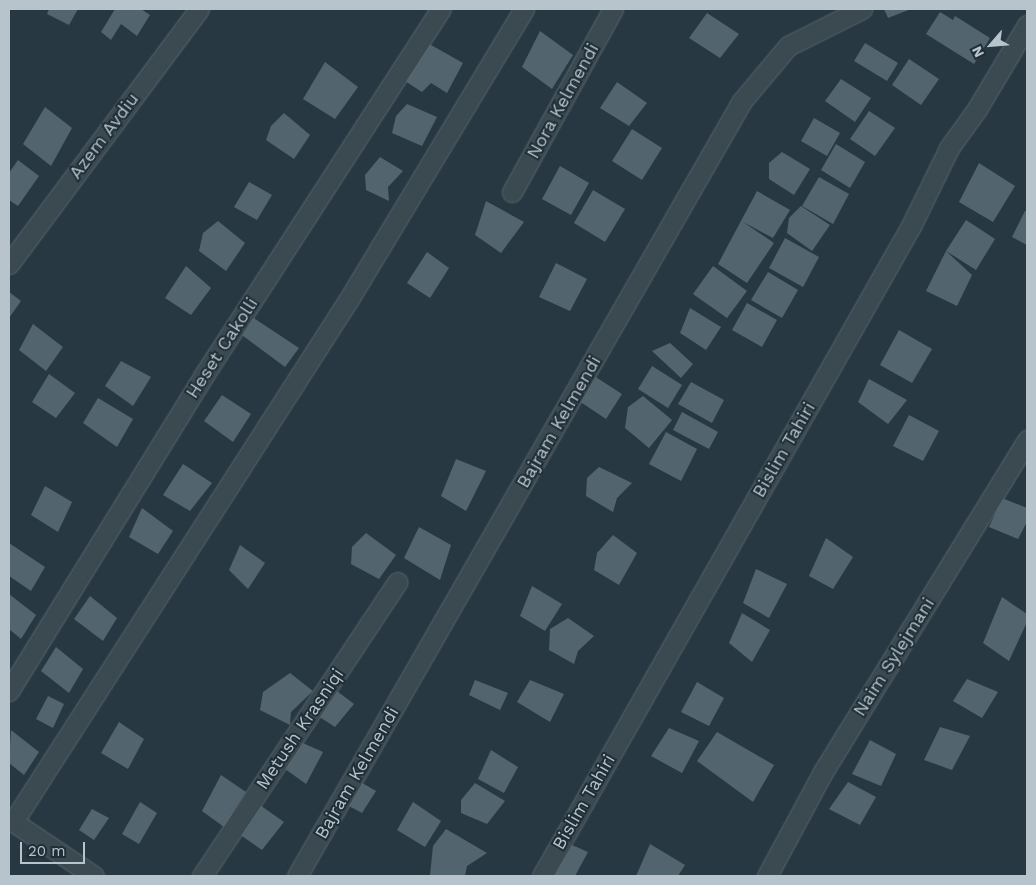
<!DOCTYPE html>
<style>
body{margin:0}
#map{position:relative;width:1036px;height:885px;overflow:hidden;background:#273842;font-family:"Work Sans",sans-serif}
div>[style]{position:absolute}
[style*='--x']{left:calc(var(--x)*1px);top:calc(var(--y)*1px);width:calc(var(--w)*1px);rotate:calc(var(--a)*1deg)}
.building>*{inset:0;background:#52656e}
.roads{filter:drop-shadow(0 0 1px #59676f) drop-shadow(0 0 1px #59676f)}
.minor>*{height:19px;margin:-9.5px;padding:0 9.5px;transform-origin:9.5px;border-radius:9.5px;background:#3b4951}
span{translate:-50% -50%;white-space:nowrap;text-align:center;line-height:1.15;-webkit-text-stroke:4px #202e37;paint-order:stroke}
.street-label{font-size:18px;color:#b8c4cb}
.frame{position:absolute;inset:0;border:10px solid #b8c4cb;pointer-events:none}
.north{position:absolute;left:966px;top:20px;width:50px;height:50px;-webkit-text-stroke:4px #202e37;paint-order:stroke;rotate:243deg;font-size:14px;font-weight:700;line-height:20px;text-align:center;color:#b8c4cb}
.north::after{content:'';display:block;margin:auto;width:18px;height:22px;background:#b8c4cb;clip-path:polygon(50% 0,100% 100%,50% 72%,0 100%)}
.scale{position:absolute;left:20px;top:842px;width:65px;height:22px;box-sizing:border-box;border:2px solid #b8c4cb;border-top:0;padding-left:6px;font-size:15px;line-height:18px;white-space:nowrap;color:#b8c4cb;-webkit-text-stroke:4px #202e37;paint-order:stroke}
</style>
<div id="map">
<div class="building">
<i style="clip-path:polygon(49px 9px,78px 9px,69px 25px,47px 14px)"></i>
<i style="clip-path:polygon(115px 9px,141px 9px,150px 15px,137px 36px,121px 24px,111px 40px,101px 32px)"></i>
<i style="clip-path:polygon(884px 9px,911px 9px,888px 18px)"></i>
<i style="clip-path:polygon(940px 12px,953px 20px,955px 16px,990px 38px,974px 64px,926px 34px)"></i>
<i style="clip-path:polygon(707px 13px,739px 34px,720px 58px,689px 38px)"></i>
<i style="clip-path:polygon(540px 31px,573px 55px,552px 89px,522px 67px)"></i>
<i style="clip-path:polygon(424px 41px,463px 63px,447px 93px,431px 83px,422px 92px,402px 79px)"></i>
<i style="clip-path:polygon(865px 43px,898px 63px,887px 81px,854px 61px)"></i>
<i style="clip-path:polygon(909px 59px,939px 79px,921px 105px,892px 85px)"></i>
<i style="clip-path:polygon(325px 62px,358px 87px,335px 119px,303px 99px)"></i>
<i style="clip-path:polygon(841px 79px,871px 98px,855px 122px,825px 101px)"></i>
<i style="clip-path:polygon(617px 82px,647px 103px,629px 126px,600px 108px)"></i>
<i style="clip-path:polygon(407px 104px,437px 117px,422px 146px,392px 133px,396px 116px)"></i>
<i style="clip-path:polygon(45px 107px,72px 128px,51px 166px,23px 144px)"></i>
<i style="clip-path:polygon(869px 111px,895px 128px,875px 156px,850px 139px)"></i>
<i style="clip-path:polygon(284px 113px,310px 135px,294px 159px,266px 140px,271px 126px)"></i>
<i style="clip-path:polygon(814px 118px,840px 133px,827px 156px,801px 141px)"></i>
<i style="clip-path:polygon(632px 129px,662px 148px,642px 180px,612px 161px)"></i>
<i style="clip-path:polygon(836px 144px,865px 162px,850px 188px,821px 170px)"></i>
<i style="clip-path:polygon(782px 152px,810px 169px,794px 195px,769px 179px,769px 163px)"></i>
<i style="clip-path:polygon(380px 157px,403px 171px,388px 187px,389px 201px,366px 190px,365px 175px)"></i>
<i style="clip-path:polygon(18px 160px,39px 176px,18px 206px,9px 200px,9px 173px)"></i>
<i style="clip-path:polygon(979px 163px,1015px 186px,993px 222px,959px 202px)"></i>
<i style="clip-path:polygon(560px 166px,589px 183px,571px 215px,542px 199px)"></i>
<i style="clip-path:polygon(819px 177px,849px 194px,833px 224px,802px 206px)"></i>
<i style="clip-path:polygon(249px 182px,272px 195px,257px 220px,234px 207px)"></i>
<i style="clip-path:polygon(593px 190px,625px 209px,605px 242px,574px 223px)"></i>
<i style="clip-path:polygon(757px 191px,790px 210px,773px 238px,743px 222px,774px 243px,747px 283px,718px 264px)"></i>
<i style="clip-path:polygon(486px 201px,524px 222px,501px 253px,475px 235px)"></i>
<i style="clip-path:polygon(801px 206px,830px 225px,812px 251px,787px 233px,789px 218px)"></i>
<i style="clip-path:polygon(1025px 211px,1027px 211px,1027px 245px,1012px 237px)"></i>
<i style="clip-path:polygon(966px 220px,995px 239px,976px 270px,946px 251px)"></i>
<i style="clip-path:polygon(218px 221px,245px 243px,226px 271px,199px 251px,203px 233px)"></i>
<i style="clip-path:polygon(785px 238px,819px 257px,803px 287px,769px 268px)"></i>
<i style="clip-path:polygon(946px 251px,972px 275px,957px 306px,926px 291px)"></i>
<i style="clip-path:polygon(427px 252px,449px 268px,430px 298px,407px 283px)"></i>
<i style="clip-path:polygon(556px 263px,587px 279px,570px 311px,539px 297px)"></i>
<i style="clip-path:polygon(186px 266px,211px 288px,191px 315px,165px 298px)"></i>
<i style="clip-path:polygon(713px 266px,747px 291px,727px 318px,693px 294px)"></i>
<i style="clip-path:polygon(768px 272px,798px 290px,782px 318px,751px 300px)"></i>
<i style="clip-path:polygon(9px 292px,21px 301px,9px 318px)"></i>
<i style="clip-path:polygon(747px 303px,777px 320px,762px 347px,732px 330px)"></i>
<i style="clip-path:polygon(690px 308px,721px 327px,706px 350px,680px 333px)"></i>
<i style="clip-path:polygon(249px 315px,299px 348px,285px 367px,239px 333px)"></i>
<i style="clip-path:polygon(33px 324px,63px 347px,46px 371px,19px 350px)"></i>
<i style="clip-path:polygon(899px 330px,932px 349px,912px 383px,880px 365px)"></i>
<i style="clip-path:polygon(670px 343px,693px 364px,681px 378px,652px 351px)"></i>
<i style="clip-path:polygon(121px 361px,151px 377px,133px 406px,105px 386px)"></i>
<i style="clip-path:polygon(652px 366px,682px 385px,668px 408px,638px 389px)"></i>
<i style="clip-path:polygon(49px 374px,75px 393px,56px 418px,32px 402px)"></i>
<i style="clip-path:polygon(591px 374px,622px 394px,606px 419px,576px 399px)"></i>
<i style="clip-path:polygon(869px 379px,907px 400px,888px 424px,858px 402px)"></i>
<i style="clip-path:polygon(691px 382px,724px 400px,712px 423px,678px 404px)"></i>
<i style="clip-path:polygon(222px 395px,251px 414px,233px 442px,204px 421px)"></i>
<i style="clip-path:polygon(643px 396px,672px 420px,649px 448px,625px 428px,628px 407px)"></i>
<i style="clip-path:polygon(98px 398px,133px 419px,117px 447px,83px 423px)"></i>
<i style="clip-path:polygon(682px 412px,718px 432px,709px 449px,673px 430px)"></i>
<i style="clip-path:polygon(909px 415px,939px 431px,923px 461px,893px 446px)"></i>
<i style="clip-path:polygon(666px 432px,697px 449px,681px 481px,649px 464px)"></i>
<i style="clip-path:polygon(456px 459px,486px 471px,466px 511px,441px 496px)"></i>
<i style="clip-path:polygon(183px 464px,212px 483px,190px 511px,163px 495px)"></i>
<i style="clip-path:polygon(599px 467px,632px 483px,617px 498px,613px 512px,586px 496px,587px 478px)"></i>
<i style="clip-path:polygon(45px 486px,72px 502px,58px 532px,31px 515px)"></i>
<i style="clip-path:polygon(1002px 498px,1027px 508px,1027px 522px,1018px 539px,989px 527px)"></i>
<i style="clip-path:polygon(142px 508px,173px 531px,158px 554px,129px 537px)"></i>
<i style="clip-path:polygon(419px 527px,451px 545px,440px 580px,404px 558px)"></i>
<i style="clip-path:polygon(366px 533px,396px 555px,379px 579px,351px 564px,352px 547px)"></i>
<i style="clip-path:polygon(613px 535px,637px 553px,619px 585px,594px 570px,597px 553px)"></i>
<i style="clip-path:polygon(826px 538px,853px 557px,833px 589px,809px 576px)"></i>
<i style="clip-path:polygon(9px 543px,45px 567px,31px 591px,9px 576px)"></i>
<i style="clip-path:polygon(240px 545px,265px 563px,248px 589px,229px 570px)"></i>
<i style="clip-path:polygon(756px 569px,787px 584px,769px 618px,743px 603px)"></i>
<i style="clip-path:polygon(532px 586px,562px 604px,545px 631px,520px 616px)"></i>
<i style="clip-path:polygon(9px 594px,36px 615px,21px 639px,9px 629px)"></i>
<i style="clip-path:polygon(90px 596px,117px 618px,103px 641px,74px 619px)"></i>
<i style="clip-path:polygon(1002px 597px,1027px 614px,1027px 622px,1009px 661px,983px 643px)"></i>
<i style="clip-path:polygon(742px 613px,770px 630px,752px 662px,729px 643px)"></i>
<i style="clip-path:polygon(568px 618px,594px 636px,578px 651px,574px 664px,549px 650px,550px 629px)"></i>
<i style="clip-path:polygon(56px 647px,83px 669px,69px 693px,41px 671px)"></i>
<i style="clip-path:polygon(290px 673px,313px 691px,291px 712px,290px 725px,260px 710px,263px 692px)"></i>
<i style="clip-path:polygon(967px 679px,998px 692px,982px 718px,953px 701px)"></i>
<i style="clip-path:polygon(475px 680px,508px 693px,500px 710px,469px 695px)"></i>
<i style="clip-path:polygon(530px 680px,564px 694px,550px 722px,517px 702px)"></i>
<i style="clip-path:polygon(697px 682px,724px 698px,709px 726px,681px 712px)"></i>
<i style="clip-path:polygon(333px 688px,354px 704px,335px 727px,315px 714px)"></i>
<i style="clip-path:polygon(48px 696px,64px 704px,53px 728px,36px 719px)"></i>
<i style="clip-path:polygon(119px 722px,144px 739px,128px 769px,101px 753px)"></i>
<i style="clip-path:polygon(940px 727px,970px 736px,952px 770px,924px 760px)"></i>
<i style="clip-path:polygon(669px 728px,699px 741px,682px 773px,651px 756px)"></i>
<i style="clip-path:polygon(11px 730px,39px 752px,24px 775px,9px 763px)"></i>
<i style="clip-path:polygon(717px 732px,774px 765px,753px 802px,697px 761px)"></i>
<i style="clip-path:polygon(296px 740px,323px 752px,306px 784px,281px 766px)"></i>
<i style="clip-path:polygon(870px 740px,896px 754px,881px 786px,852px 774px)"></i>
<i style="clip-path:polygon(491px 750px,518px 767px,504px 793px,478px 779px)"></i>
<i style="clip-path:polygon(221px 775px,246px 792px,224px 827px,202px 811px)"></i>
<i style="clip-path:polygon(357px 780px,376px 791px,362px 813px,347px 805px)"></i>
<i style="clip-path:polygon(848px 782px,876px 797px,860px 825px,829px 809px)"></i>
<i style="clip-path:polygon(475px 783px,505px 801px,487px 824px,461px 813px,461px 800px)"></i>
<i style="clip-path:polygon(140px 802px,157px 813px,139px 844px,122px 834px)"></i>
<i style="clip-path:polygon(413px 802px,441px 821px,425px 847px,397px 830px)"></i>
<i style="clip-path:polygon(257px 803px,284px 822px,262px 850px,239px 834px)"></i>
<i style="clip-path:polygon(92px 809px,109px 818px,94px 840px,79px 830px)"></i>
<i style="clip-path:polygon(446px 829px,487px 853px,467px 866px,465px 876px,430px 875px,433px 846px)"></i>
<i style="clip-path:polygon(650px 844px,685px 865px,678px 876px,636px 876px)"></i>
<i style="clip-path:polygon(572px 845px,588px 852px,575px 876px,554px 876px)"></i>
</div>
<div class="roads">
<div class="minor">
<i style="--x:512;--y:192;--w:209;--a:-61.1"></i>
<i style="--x:9;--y:264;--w:318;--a:-53.3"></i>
<i style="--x:9;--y:691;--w:371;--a:-58.3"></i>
<i style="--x:204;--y:375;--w:436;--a:-57.1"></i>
<i style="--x:9;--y:819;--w:102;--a:33.8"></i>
<i style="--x:13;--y:822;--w:622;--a:-57.28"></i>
<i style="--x:349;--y:299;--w:339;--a:-58.9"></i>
<i style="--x:202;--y:876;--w:353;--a:-56.4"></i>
<i style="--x:297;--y:876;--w:894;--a:-60.14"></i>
<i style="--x:742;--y:101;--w:72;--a:-50.1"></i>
<i style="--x:788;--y:46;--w:83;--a:-26.6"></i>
<i style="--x:542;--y:876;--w:747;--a:-60.42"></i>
<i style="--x:911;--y:226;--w:87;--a:-64"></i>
<i style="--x:949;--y:148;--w:48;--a:-54.3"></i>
<i style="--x:977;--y:109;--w:98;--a:-59.2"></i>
<i style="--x:767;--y:876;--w:118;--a:-61.7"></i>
<i style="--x:823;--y:772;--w:390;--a:-58.4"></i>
</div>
</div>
<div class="street-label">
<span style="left:563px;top:101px;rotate:-61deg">Nora Kelmendi</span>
<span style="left:104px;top:136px;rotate:-53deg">Azem Avdiu</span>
<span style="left:222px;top:348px;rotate:-57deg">Heset Cakolli</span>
<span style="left:559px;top:422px;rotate:-60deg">Bajram Kelmendi</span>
<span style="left:784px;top:450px;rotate:-60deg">Bislim Tahiri</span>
<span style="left:894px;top:657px;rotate:-58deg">Naim Sylejmani</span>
<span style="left:300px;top:729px;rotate:-56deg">Metush Krasniqi</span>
<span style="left:357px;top:773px;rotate:-60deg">Bajram Kelmendi</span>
<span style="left:584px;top:802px;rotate:-60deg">Bislim Tahiri</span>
</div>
<div class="frame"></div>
<div class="north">N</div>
<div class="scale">20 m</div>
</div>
